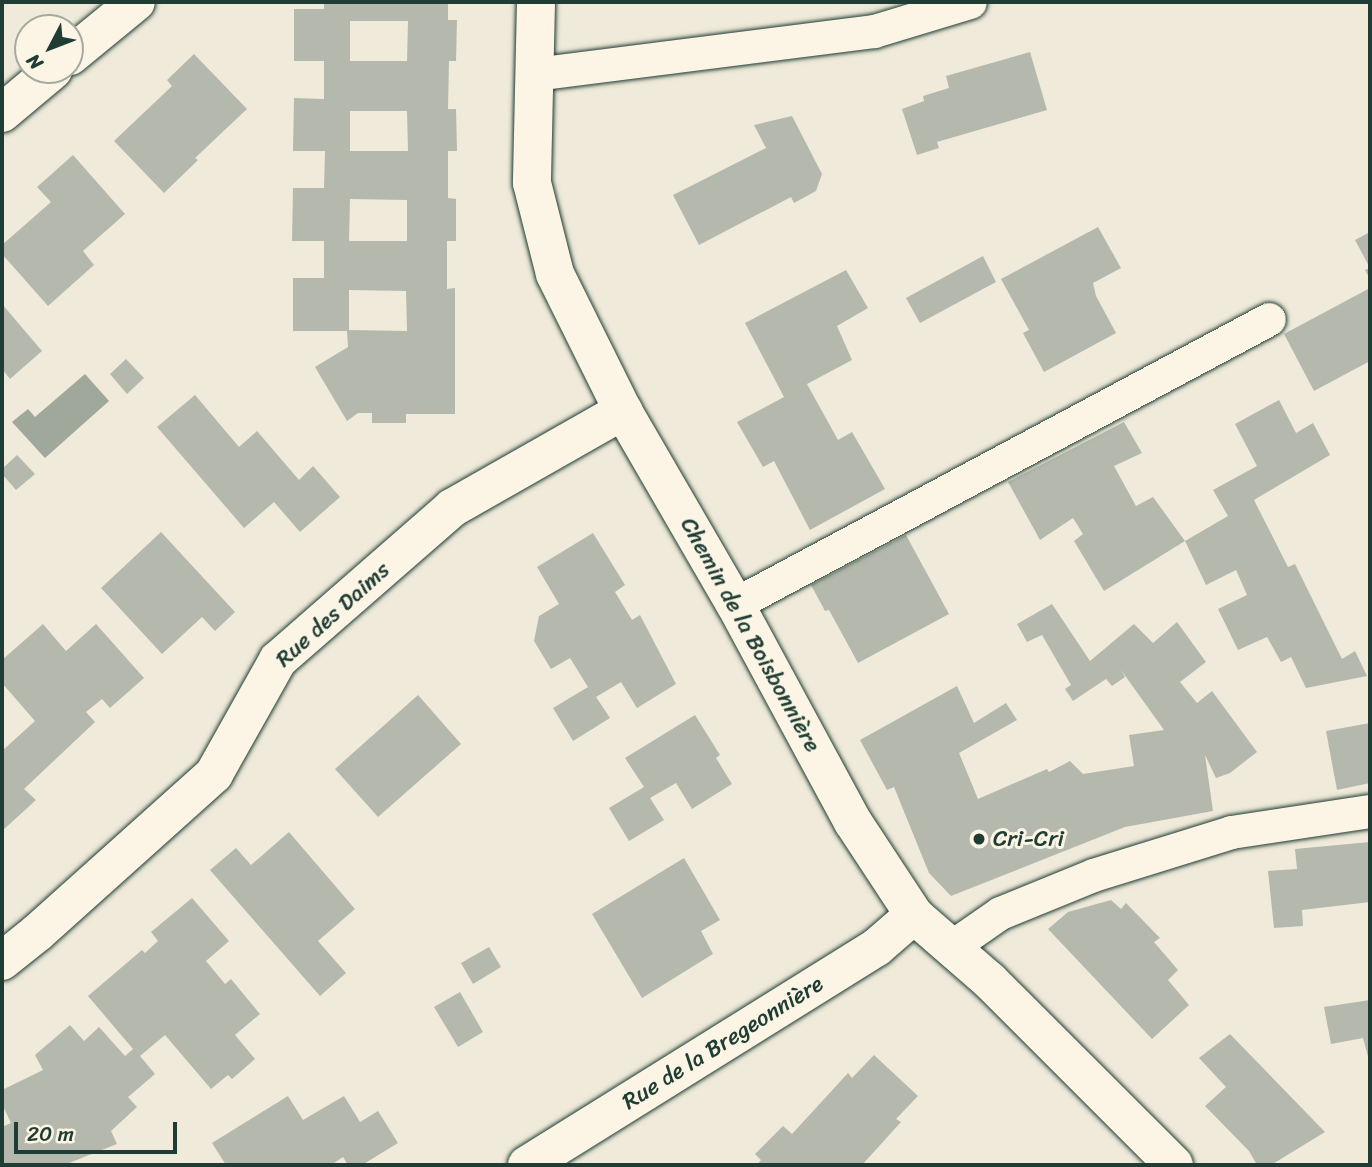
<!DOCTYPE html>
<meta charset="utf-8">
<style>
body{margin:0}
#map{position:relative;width:1372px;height:1167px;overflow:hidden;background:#efeada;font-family:Sriracha,sans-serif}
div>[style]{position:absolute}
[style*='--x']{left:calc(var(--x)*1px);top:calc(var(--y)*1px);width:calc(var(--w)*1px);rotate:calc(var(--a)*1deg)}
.water>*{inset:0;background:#9fa89a}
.building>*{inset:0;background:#b5b9ad}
.roads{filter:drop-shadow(0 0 2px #1f3d34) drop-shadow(0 0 2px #1f3d34)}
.lane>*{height:33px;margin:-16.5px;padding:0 16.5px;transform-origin:16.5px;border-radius:16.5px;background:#fcf5e5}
.street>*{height:38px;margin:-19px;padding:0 19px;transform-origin:19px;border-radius:19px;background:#fcf5e5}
.dots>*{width:19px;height:19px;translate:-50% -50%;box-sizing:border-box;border:4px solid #fcf5e5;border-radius:50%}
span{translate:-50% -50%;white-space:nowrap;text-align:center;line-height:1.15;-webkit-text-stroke:6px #fcf5e5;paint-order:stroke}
.street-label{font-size:23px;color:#1f3d34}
.poi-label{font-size:23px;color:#1f3d34}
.left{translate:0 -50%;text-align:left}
.frame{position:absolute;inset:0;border:4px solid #1f3d34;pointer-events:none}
.north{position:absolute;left:14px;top:14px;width:70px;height:70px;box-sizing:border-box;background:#fcf5e5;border:2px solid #a4ab9e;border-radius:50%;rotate:228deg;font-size:19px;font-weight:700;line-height:28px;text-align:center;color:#1f3d34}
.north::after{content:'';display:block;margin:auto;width:24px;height:32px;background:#1f3d34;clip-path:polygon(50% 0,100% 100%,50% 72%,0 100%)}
.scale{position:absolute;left:14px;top:1122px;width:163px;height:32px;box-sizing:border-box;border:4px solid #1f3d34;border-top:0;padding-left:9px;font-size:21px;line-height:24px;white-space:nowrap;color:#1f3d34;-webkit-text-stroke:5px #fcf5e5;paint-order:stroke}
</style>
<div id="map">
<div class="water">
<i style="clip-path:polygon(85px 374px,109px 401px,45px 458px,12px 422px,28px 409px,35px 417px)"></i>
</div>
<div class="building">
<i style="clip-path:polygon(evenodd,324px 2px,448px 2px,448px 20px,457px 20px,456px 61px,449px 61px,448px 109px,456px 109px,457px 151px,448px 151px,448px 198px,456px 199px,456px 241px,447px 241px,447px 289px,455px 288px,455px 414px,406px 414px,406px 423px,372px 423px,372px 413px,358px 413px,347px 421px,315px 367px,348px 347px,347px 331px,293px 331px,293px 278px,324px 278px,324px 241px,292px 241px,293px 188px,324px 188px,325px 151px,293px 151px,294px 98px,324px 99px,324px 61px,294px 61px,294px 9px,324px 9px,324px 2px,350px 21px,408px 21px,407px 61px,350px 61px,350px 21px,324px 2px,350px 111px,407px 111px,408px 151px,350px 151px,350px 111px,324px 2px,350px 199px,407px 200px,407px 241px,349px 241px,350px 199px,324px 2px,349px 290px,406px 291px,407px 331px,349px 330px,349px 290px)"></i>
<i style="clip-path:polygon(1030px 52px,1047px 110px,937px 142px,939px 148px,917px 155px,902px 109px,924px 101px,923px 96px,949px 88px,946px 76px)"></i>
<i style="clip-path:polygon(194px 54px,247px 109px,195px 158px,198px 160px,164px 193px,114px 141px,172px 86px,167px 80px)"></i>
<i style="clip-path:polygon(792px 116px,822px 174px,816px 191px,794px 203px,791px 197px,699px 245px,673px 195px,766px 148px,754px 125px)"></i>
<i style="clip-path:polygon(73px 155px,125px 214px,83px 251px,94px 265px,48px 306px,2px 254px,2px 245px,51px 202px,37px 187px)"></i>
<i style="clip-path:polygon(1098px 227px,1121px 268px,1093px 283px,1096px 296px,1116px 333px,1044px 372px,1023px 333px,1029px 330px,1001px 279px)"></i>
<i style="clip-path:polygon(1370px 232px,1370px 279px,1365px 270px,1370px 268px,1355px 240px)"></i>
<i style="clip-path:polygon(983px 256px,996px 282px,920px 323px,906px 298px)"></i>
<i style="clip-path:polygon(846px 270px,868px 308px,837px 326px,852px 360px,807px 384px,838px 440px,852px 432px,885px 489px,810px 530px,774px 461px,763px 467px,737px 422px,784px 397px,745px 323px)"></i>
<i style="clip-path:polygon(1370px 288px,1370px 361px,1314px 391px,1284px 334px)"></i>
<i style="clip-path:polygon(2px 304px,42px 351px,10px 379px,2px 369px)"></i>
<i style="clip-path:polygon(126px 359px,144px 378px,127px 394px,110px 374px)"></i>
<i style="clip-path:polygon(195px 395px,239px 447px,257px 431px,299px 480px,313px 466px,340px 497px,300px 532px,274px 502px,244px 528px,157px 427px)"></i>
<i style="clip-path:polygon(1279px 400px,1296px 433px,1313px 423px,1330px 455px,1254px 500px,1288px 567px,1295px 564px,1342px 659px,1355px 651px,1367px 676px,1306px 688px,1291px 657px,1281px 662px,1267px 637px,1238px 650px,1218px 609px,1247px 595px,1236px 570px,1206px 585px,1185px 541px,1228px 516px,1213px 490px,1257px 466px,1235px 424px)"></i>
<i style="clip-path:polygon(1124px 422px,1142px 453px,1114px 466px,1136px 506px,1153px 497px,1185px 541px,1104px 591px,1074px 541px,1083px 534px,1073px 518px,1040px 540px,1008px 482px)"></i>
<i style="clip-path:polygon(17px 455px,35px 474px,16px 490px,2px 474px,2px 469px)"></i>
<i style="clip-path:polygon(161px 532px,235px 612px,215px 631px,202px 617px,162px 654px,101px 588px)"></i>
<i style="clip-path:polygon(593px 533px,625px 585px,615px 592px,632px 620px,640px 615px,676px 684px,637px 708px,621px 682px,596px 697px,610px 718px,573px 741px,553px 708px,588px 687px,570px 658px,551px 669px,534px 641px,539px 616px,559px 604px,537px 567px)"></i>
<i style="clip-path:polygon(906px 535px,949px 614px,858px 663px,829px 610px,825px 611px,811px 585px)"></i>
<i style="clip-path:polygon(1052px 604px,1090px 661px,1134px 624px,1153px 643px,1177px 622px,1206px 662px,1180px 682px,1197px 703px,1212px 691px,1257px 752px,1230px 773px,1216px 778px,1205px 755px,1213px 811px,1125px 827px,951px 896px,929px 873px,894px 787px,887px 790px,860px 740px,957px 686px,974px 723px,1006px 703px,1017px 720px,959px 753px,978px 799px,1047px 769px,1049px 772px,1070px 761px,1083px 774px,1134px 766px,1129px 735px,1164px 730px,1121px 670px,1125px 677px,1112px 686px,1106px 679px,1073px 701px,1065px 689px,1071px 685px,1042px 635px,1027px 642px,1017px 624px)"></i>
<i style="clip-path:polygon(43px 624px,66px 651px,96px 624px,144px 678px,110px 708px,102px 699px,86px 712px,95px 722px,24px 789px,36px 800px,2px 831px,2px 751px,35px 721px,2px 683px,2px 660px)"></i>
<i style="clip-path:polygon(418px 695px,461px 744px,378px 817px,335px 769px)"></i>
<i style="clip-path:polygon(695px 715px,720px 755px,716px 758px,732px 784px,692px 809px,676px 783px,650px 798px,664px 820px,629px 841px,609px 808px,644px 787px,625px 758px)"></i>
<i style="clip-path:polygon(1370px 723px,1370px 783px,1337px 790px,1326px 731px)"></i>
<i style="clip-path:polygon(289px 832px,355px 909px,318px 941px,346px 973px,320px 996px,210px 870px,236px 848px,251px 865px)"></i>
<i style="clip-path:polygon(1370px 842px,1370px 902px,1302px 910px,1303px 926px,1274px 928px,1268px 871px,1297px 869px,1295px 849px)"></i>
<i style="clip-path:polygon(684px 858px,720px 920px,701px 931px,713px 954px,642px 998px,592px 914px)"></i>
<i style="clip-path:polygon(192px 898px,229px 941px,206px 961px,225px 984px,231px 979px,260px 1014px,235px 1035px,255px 1059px,232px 1079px,228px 1075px,211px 1089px,165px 1035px,140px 1056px,155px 1074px,128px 1097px,137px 1107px,111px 1131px,117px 1144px,64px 1165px,2px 1165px,2px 1127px,11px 1123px,2px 1104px,2px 1090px,43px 1070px,35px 1055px,70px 1025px,84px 1041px,99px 1027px,125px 1056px,133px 1049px,88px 996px,142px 950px,145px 953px,158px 941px,151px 932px)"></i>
<i style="clip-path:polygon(1111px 900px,1121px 909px,1126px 903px,1160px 938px,1154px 942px,1178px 970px,1168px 980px,1189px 1005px,1152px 1039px,1048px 929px,1068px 912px)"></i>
<i style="clip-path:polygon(489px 947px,501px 967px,473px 984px,461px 963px)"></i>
<i style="clip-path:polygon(460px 992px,483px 1032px,458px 1047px,434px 1007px)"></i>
<i style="clip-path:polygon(1370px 1000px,1370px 1064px,1363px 1038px,1331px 1044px,1324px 1007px)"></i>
<i style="clip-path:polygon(1230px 1034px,1325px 1132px,1271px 1165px,1257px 1165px,1249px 1151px,1205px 1106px,1226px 1087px,1199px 1058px)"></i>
<i style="clip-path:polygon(874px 1055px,918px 1096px,896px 1119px,901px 1122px,862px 1165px,757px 1165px,761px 1160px,755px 1154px,783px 1126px,792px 1134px,848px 1073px,852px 1078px)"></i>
<i style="clip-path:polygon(288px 1096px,303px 1120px,344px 1096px,360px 1122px,378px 1111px,398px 1143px,362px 1165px,348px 1165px,343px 1157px,331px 1165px,226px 1165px,212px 1143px)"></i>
</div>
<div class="roads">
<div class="lane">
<i style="--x:534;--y:74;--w:343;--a:-7.2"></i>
<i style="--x:874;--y:31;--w:100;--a:-16.8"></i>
<i style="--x:735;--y:604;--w:605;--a:-28.09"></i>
<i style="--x:951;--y:947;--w:60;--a:-34.8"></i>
<i style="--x:1000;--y:913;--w:100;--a:-22.2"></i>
<i style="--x:1093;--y:875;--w:145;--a:-17.3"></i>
<i style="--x:1231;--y:832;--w:141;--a:-8.6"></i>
</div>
<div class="street">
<i style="--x:536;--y:2;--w:181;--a:91.3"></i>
<i style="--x:532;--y:183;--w:94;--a:75.8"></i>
<i style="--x:555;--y:274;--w:153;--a:63.6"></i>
<i style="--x:623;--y:411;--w:223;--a:59.9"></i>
<i style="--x:735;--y:604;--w:248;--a:61.6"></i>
<i style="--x:853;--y:822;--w:111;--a:56.7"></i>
<i style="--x:914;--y:915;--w:101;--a:41"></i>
<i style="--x:990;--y:981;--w:260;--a:45"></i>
<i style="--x:70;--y:56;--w:85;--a:-39.3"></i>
<i style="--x:2;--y:113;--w:67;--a:-40.1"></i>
<i style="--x:2;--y:961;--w:45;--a:-38.7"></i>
<i style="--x:37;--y:933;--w:238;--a:-41.9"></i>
<i style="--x:214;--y:774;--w:131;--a:-60.7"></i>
<i style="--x:278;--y:660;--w:231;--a:-41.1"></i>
<i style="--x:452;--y:508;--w:197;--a:-29.6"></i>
<i style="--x:527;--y:1165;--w:412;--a:-31.9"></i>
<i style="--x:877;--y:947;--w:49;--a:-40.9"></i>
</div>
</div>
<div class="dots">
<i style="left:979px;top:839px;background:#1f3d34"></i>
</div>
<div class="street-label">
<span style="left:333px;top:615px;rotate:-42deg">Rue des Daims</span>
<span style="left:750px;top:635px;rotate:61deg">Chemin de la Boisbonnière</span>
<span style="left:723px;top:1043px;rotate:-32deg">Rue de la Bregeonnière</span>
</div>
<div class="poi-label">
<span class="left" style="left:993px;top:839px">Cri-Cri</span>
</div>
<div class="frame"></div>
<div class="north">N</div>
<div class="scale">20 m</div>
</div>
